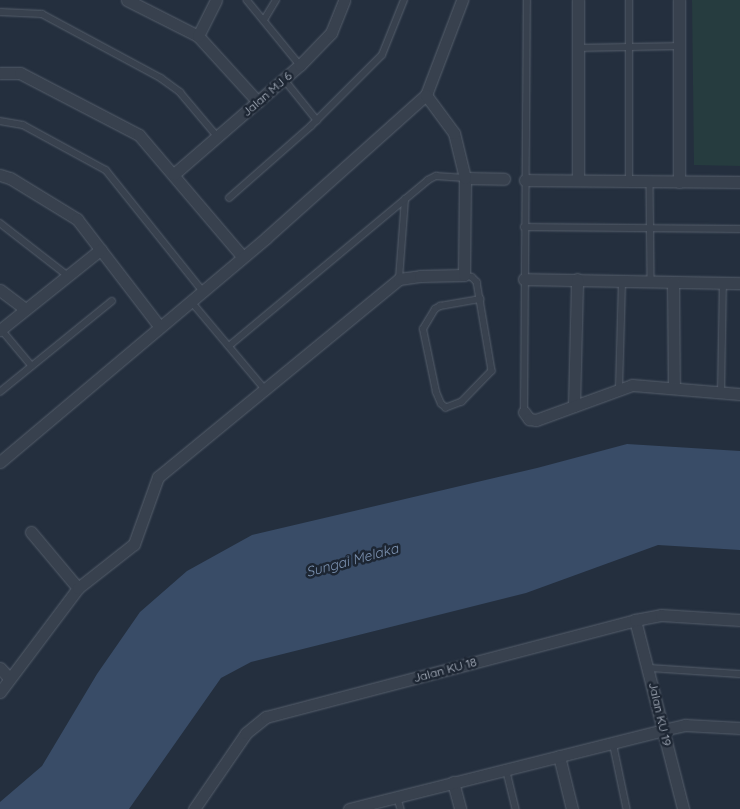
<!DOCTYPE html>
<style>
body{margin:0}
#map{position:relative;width:740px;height:809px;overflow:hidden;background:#242f3e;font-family:Quicksand,sans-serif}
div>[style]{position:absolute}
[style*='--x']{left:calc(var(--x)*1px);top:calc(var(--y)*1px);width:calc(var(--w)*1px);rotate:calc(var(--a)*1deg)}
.green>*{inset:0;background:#263c3f}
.water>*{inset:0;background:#394c67}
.roads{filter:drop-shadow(0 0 1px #565f6c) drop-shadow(0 0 1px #565f6c)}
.service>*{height:5.5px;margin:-2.75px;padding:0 2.75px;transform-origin:2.75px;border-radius:2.75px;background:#38414e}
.minor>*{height:11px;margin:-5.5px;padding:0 5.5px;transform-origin:5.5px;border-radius:5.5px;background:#38414e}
span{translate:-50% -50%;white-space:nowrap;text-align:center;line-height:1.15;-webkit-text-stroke:5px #1d2633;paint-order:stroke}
.street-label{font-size:12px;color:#b4bcc9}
.water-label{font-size:14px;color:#7c92b1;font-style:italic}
</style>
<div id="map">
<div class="green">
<i style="clip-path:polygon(692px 0,740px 0,740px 166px,694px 165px)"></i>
</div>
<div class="water">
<i style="clip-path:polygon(627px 444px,740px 451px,740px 550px,658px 545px,526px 593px,251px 662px,221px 678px,129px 809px,0 809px,0 802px,42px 766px,97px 674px,140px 612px,187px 571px,252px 535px,537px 468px)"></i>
</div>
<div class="roads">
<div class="service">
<i style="--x:247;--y:0;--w:84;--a:50.8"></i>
<i style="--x:0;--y:12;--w:42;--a:2.7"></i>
<i style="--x:42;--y:14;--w:135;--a:28.3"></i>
<i style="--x:161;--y:78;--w:24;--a:36"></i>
<i style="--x:180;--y:92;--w:57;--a:49.9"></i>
<i style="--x:264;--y:20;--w:23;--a:-59"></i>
<i style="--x:579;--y:48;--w:100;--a:-1.1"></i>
<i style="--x:284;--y:79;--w:53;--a:51.2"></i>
<i style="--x:0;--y:121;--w:23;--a:10"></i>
<i style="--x:23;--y:125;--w:94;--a:28.5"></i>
<i style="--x:106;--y:170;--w:155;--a:51.3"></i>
<i style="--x:629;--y:181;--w:181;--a:-90"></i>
<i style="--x:650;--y:181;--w:100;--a:89.4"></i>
<i style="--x:229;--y:198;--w:109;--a:-41.3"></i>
<i style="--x:311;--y:126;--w:100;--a:-45"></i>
<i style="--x:382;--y:55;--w:59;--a:-68.2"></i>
<i style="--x:0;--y:223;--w:85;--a:37.8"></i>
<i style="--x:524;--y:227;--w:216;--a:0.5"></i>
<i style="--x:464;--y:275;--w:8;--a:14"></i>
<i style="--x:472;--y:277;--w:7;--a:45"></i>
<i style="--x:477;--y:282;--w:90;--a:80.4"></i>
<i style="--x:492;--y:371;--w:43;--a:134.1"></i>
<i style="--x:462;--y:402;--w:17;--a:159"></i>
<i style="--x:446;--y:408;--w:6;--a:-141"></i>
<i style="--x:441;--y:404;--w:13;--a:-113"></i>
<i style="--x:436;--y:392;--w:64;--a:-101.7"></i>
<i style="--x:423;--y:329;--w:23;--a:-59"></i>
<i style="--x:435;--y:309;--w:6;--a:-31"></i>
<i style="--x:440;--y:306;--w:41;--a:-9.9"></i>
<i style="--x:399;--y:279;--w:80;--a:-85.7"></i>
<i style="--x:191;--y:301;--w:114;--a:50"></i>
<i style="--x:1;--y:329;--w:48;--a:50"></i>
<i style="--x:229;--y:346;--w:259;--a:-39.8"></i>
<i style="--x:428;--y:180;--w:9;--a:-27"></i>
<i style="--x:436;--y:176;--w:29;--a:4"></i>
<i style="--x:619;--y:389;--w:109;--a:-88.4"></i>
<i style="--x:0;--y:392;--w:144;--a:-39.1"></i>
<i style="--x:721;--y:393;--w:111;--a:-89"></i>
<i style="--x:524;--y:412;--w:412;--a:-89.6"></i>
<i style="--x:649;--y:668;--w:91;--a:3.8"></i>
<i style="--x:613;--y:742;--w:68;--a:78.2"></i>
<i style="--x:506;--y:768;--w:42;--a:76.3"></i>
<i style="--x:397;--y:796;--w:14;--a:73"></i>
</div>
<div class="minor">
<i style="--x:127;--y:0;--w:80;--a:26.9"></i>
<i style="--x:198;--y:36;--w:89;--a:47.7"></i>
<i style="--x:198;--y:36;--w:40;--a:-63.4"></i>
<i style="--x:0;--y:73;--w:20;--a:0"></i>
<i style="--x:20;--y:73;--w:134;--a:27.5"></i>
<i style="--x:139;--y:135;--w:160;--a:49.6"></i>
<i style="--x:174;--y:174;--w:167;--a:-40.9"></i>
<i style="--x:300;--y:65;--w:45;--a:-45.9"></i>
<i style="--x:331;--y:33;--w:35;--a:-68"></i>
<i style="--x:0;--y:175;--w:10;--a:17"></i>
<i style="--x:10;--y:178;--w:79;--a:31.5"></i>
<i style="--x:77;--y:219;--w:136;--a:52.5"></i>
<i style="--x:465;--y:178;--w:39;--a:1"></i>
<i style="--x:525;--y:180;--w:215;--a:0.5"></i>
<i style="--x:578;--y:180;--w:180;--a:-90"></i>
<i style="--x:679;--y:182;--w:182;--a:-90"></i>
<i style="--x:524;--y:279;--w:216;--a:1.1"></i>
<i style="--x:673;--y:282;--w:106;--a:89.5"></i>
<i style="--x:0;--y:290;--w:31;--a:37"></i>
<i style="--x:0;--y:330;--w:129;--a:-38.7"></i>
<i style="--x:574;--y:406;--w:127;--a:-88.6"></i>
<i style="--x:524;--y:412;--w:9;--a:54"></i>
<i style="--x:529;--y:419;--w:7;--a:8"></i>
<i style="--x:536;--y:420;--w:102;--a:-20"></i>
<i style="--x:632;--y:385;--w:108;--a:4.8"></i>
<i style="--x:0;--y:462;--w:349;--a:-40.1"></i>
<i style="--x:267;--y:237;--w:213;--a:-41.8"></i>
<i style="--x:426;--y:95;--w:102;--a:-69.2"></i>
<i style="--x:31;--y:532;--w:73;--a:50"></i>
<i style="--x:635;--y:620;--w:195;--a:75.7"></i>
<i style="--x:0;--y:668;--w:13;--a:48"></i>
<i style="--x:0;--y:692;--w:130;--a:-53.1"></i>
<i style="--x:78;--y:588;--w:71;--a:-38.2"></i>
<i style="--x:134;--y:544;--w:71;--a:-70.3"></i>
<i style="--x:158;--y:477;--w:312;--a:-39.4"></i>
<i style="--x:399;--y:279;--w:21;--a:-8"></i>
<i style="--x:420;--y:276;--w:44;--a:-1.3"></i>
<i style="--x:464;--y:275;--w:97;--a:-89.4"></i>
<i style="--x:465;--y:178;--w:46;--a:-103.7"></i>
<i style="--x:454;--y:133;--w:47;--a:-126.4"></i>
<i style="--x:559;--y:756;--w:55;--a:76.2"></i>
<i style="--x:453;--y:782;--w:28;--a:75"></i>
<i style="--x:194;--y:809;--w:92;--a:-55.6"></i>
<i style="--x:246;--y:733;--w:26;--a:-39"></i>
<i style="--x:266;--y:717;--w:382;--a:-14.7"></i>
<i style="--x:635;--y:620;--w:26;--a:-11"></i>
<i style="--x:661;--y:615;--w:79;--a:3.6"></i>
<i style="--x:349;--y:809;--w:324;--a:-14.1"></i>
<i style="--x:663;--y:730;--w:23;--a:-13"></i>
<i style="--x:685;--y:725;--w:55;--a:3.1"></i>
</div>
</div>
<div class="street-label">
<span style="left:267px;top:94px;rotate:-41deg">Jalan MJ 6</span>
<span style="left:445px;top:670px;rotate:-15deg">Jalan KU 18</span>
<span style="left:660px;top:714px;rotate:77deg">Jalan KU 19</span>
</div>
<div class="water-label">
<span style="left:352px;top:560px;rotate:-15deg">Sungai Melaka</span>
</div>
</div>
